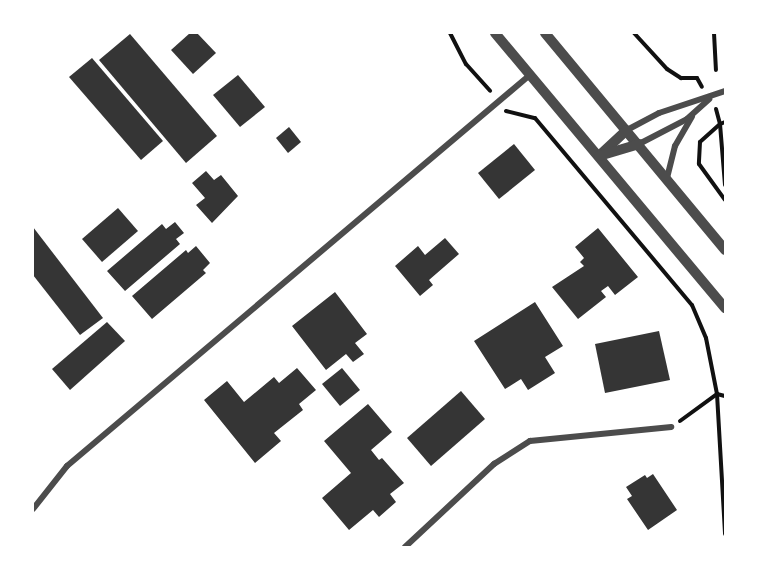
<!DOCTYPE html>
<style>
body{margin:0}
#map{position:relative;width:758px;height:580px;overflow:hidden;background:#fff;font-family:"Nunito Sans",sans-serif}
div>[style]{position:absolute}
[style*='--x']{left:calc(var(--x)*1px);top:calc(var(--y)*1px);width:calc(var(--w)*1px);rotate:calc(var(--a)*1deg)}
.building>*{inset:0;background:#353535}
.path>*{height:4px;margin:-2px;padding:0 2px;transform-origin:2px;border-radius:2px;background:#111}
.minor>*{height:6px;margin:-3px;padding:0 3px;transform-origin:3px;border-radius:3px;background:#4c4c4c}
.tertiary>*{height:10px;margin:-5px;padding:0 5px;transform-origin:5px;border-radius:5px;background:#4c4c4c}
span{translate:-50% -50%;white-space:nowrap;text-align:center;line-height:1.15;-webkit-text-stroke:4.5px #fff;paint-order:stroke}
.frame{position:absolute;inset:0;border:34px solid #fff;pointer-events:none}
</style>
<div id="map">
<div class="building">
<i style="clip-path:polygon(190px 33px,197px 33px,216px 53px,193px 74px,171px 50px)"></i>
<i style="clip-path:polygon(130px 34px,217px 136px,186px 163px,99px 60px)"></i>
<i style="clip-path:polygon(92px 58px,163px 141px,141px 160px,69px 77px)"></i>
<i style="clip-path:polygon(238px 75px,265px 107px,240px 127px,213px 95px)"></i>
<i style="clip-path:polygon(289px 127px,301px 142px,288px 153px,276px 138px)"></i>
<i style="clip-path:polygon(514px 144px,535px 170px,499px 199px,478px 173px)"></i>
<i style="clip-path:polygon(206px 171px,214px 180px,221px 175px,238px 196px,212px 223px,196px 205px,205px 198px,192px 183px)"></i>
<i style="clip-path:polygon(118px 208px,138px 231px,102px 262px,82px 239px)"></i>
<i style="clip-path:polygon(175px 222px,184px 233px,176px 239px,180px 244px,125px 291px,107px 271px,162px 224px,166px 229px)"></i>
<i style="clip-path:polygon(33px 227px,103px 318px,80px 335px,33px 275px)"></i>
<i style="clip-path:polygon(598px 228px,638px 277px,615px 295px,608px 286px,601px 291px,606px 297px,578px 319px,552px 287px,584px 266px,580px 262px,584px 258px,575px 247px)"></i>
<i style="clip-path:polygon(445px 238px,459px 254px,429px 280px,433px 285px,420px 296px,395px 266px,418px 246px,425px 255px)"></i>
<i style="clip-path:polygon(196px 246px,210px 263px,203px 270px,206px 273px,152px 319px,132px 296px,186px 250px,188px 253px)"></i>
<i style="clip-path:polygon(335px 292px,367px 334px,355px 343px,364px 354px,353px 362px,346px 354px,326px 370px,292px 326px)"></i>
<i style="clip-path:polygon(535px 302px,563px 346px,545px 357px,555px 373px,528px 390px,521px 379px,505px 389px,474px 341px)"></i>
<i style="clip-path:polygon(107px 322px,125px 341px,70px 390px,52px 369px)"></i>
<i style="clip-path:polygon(659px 331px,670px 380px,605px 393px,595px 344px)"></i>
<i style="clip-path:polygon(297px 368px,316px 390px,299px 404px,303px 410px,274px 433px,281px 441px,255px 463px,204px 400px,227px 381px,244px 402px,274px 377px,279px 383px)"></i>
<i style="clip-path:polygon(342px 368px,360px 390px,340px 406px,322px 384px)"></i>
<i style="clip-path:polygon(461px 391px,485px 419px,431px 466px,407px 438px)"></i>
<i style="clip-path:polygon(368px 404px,392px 432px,371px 450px,379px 460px,382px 458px,404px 483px,390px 494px,396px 502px,379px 517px,373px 510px,349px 530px,322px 498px,351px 473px,324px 441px)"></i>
<i style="clip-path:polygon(653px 474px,677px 510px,648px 530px,627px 499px,632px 496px,626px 487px,645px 475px,647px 478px)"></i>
</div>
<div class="path">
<i style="--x:450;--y:33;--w:35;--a:63"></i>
<i style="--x:466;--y:64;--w:36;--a:48"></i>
<i style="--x:634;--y:33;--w:49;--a:47.5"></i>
<i style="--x:667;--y:69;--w:17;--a:33"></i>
<i style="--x:681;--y:78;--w:16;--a:0"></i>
<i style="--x:697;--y:78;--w:10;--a:61"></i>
<i style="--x:714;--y:33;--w:37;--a:87"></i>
<i style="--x:716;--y:109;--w:16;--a:75"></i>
<i style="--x:720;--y:124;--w:27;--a:138"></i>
<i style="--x:700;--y:142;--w:22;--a:93"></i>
<i style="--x:699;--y:164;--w:44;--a:54.2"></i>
<i style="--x:506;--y:111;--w:30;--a:14"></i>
<i style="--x:535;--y:118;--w:244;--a:50"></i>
<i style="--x:692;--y:305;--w:36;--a:67"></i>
<i style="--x:706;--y:338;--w:57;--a:78.9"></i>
<i style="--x:717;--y:394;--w:140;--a:86.7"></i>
<i style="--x:725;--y:122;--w:5;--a:158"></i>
<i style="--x:720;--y:124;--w:61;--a:85.3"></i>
<i style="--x:680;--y:421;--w:46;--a:-36.1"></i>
<i style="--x:717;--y:394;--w:8;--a:14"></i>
</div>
<div class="minor">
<i style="--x:627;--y:130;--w:36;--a:-28"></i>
<i style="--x:659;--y:113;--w:70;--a:-18.4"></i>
<i style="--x:639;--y:144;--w:54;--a:-27.5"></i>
<i style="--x:687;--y:119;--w:30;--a:-42"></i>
<i style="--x:667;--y:178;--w:33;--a:-76"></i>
<i style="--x:675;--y:146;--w:34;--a:-60"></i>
<i style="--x:33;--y:509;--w:55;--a:-51.7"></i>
<i style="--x:67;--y:466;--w:607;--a:-40.19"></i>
<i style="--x:405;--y:547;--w:122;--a:-43"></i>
<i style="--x:494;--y:464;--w:43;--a:-32.6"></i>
<i style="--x:530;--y:441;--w:142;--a:-5.7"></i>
</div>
<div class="tertiary">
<i style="--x:495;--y:33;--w:359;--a:50.1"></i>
<i style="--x:545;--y:33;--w:282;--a:50.3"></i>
<i style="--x:601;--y:154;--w:35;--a:-43"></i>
<i style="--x:599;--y:156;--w:42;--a:-16.7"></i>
</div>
<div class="frame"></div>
</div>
